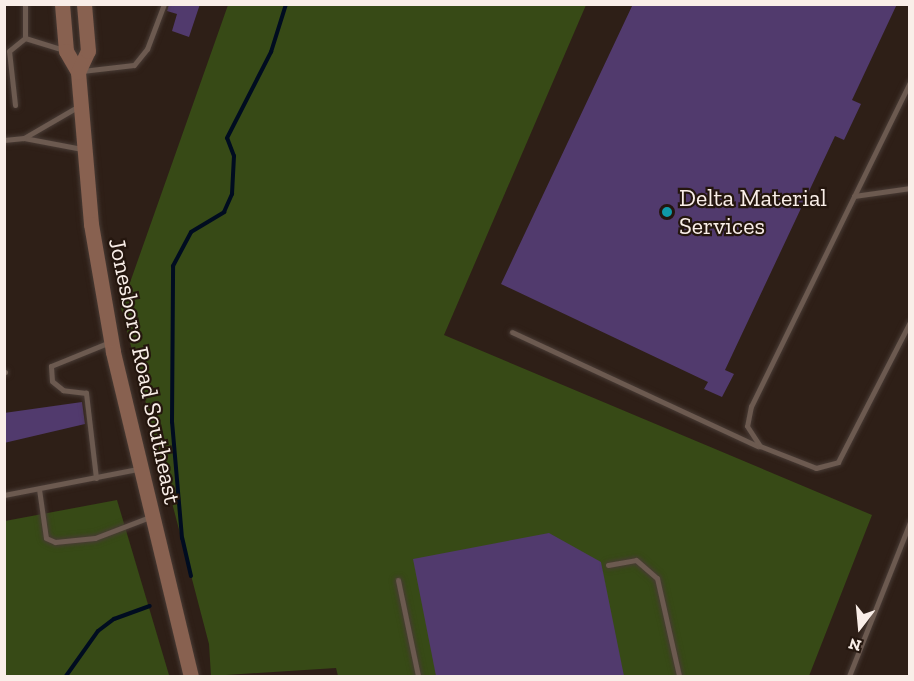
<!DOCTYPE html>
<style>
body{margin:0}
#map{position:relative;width:914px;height:681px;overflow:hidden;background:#2e1f17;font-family:"Zilla Slab",serif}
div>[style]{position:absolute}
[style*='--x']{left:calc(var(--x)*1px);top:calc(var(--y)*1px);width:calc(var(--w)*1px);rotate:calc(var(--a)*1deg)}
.green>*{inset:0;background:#374a16}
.stream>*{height:4px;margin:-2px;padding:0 2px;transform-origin:2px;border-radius:2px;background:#000c20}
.building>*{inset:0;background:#513a6d}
.roads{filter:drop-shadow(0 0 2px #483b35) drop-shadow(0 0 2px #483b35)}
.lane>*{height:5px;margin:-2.5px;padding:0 2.5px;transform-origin:2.5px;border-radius:2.5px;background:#6c5a50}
.secondary>*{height:15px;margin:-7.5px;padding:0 7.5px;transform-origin:7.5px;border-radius:7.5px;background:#886150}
.dots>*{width:16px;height:16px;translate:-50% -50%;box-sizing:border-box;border:3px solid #24160e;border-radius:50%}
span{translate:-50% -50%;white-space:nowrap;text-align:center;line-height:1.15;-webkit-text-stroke:4.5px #24160e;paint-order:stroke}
.poi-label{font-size:24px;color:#f9eee8}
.left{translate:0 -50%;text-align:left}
.street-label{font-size:24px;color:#f9eee8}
.frame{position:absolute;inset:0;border:6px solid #f9eee8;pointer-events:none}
.north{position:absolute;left:830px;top:597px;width:60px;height:60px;-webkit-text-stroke:4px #24160e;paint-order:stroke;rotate:196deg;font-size:16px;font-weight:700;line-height:24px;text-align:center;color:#f9eee8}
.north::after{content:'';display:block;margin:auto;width:21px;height:27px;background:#f9eee8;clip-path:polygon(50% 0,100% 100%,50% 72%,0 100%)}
</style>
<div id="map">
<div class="green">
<i style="clip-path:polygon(228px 5px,586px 5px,444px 335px,872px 515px,809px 676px,338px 676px,336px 668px,211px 676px,209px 644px,121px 308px)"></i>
<i style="clip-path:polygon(117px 500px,169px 675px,5px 676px,5px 521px)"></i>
</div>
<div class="stream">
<i style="--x:191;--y:576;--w:39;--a:-103"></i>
<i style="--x:182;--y:538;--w:116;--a:-94.9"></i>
<i style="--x:172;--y:422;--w:156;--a:-89.6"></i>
<i style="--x:173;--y:266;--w:38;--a:-62"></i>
<i style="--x:191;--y:232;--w:39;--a:-31"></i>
<i style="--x:224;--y:212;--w:20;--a:-66"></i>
<i style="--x:232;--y:194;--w:38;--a:-87"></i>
<i style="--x:234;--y:156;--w:19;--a:-111"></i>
<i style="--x:227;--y:138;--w:97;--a:-62.9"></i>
<i style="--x:271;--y:52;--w:50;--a:-72.6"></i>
<i style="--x:66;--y:676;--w:55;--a:-54.6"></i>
<i style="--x:98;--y:631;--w:20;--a:-37"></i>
<i style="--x:114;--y:619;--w:38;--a:-20"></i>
</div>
<div class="building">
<i style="clip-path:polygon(169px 4px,200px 4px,189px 37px,172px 31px,177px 14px,167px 11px)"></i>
<i style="clip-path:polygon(633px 4px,897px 4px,852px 100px,861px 104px,844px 140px,835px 136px,725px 370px,734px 374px,722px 397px,704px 389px,708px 382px,501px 284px)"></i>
<i style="clip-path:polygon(82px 402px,85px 424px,4px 443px,4px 413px)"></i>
<i style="clip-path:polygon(549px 533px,601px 562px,624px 676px,436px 676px,413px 559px)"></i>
</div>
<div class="roads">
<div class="lane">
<i style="--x:25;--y:38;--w:41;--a:17.1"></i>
<i style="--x:25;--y:38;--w:34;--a:-90"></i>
<i style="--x:82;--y:71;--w:52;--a:-6.6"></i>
<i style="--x:134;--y:65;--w:21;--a:-51"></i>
<i style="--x:147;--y:49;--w:48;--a:-69.3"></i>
<i style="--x:910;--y:82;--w:361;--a:116.1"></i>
<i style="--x:751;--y:406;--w:20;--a:101"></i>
<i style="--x:747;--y:426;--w:24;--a:57"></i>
<i style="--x:760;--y:446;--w:60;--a:21.4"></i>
<i style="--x:816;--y:468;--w:23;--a:-15"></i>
<i style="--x:838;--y:462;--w:157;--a:-62.8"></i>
<i style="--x:15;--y:105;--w:54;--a:-96.3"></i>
<i style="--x:9;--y:51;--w:21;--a:-39"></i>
<i style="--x:79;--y:106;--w:64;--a:149.8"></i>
<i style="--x:24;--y:138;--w:59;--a:10.7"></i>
<i style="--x:4;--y:140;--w:20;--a:-6"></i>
<i style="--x:854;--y:196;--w:57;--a:-8.1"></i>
<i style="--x:512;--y:332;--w:271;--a:24.9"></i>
<i style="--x:4;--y:372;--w:1;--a:0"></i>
<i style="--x:96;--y:478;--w:86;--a:-96.7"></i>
<i style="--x:86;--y:393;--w:23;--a:-173"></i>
<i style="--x:63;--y:390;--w:14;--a:-141"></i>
<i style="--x:52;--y:381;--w:15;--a:-94"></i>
<i style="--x:51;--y:366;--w:64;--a:-22.1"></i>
<i style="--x:39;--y:489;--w:49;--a:81.9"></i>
<i style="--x:46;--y:538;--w:10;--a:24"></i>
<i style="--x:55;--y:542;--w:40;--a:-5.7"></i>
<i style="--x:95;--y:538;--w:59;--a:-20.9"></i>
<i style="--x:4;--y:495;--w:136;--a:-11"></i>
<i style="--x:608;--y:565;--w:28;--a:-10"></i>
<i style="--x:636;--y:560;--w:28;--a:41"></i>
<i style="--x:657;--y:578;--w:100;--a:77.3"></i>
<i style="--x:398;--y:580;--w:98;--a:78.2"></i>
<i style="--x:849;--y:676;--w:166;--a:-68.4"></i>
</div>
<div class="secondary">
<i style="--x:62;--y:4;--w:47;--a:85.1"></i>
<i style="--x:66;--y:51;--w:24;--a:60"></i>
<i style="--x:78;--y:72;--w:153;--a:85.1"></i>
<i style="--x:91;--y:224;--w:130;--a:80.2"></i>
<i style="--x:113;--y:352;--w:333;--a:76.5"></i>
<i style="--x:78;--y:72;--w:23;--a:-65"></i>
<i style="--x:88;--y:51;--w:47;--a:-94.9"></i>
</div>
</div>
<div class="dots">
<i style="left:667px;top:212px;background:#0f9aa8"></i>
</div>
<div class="poi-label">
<span class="left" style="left:679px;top:212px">Delta Material<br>Services</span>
</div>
<div class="street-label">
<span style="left:145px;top:371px;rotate:78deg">Jonesboro Road Southeast</span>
</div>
<div class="frame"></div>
<div class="north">N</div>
</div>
